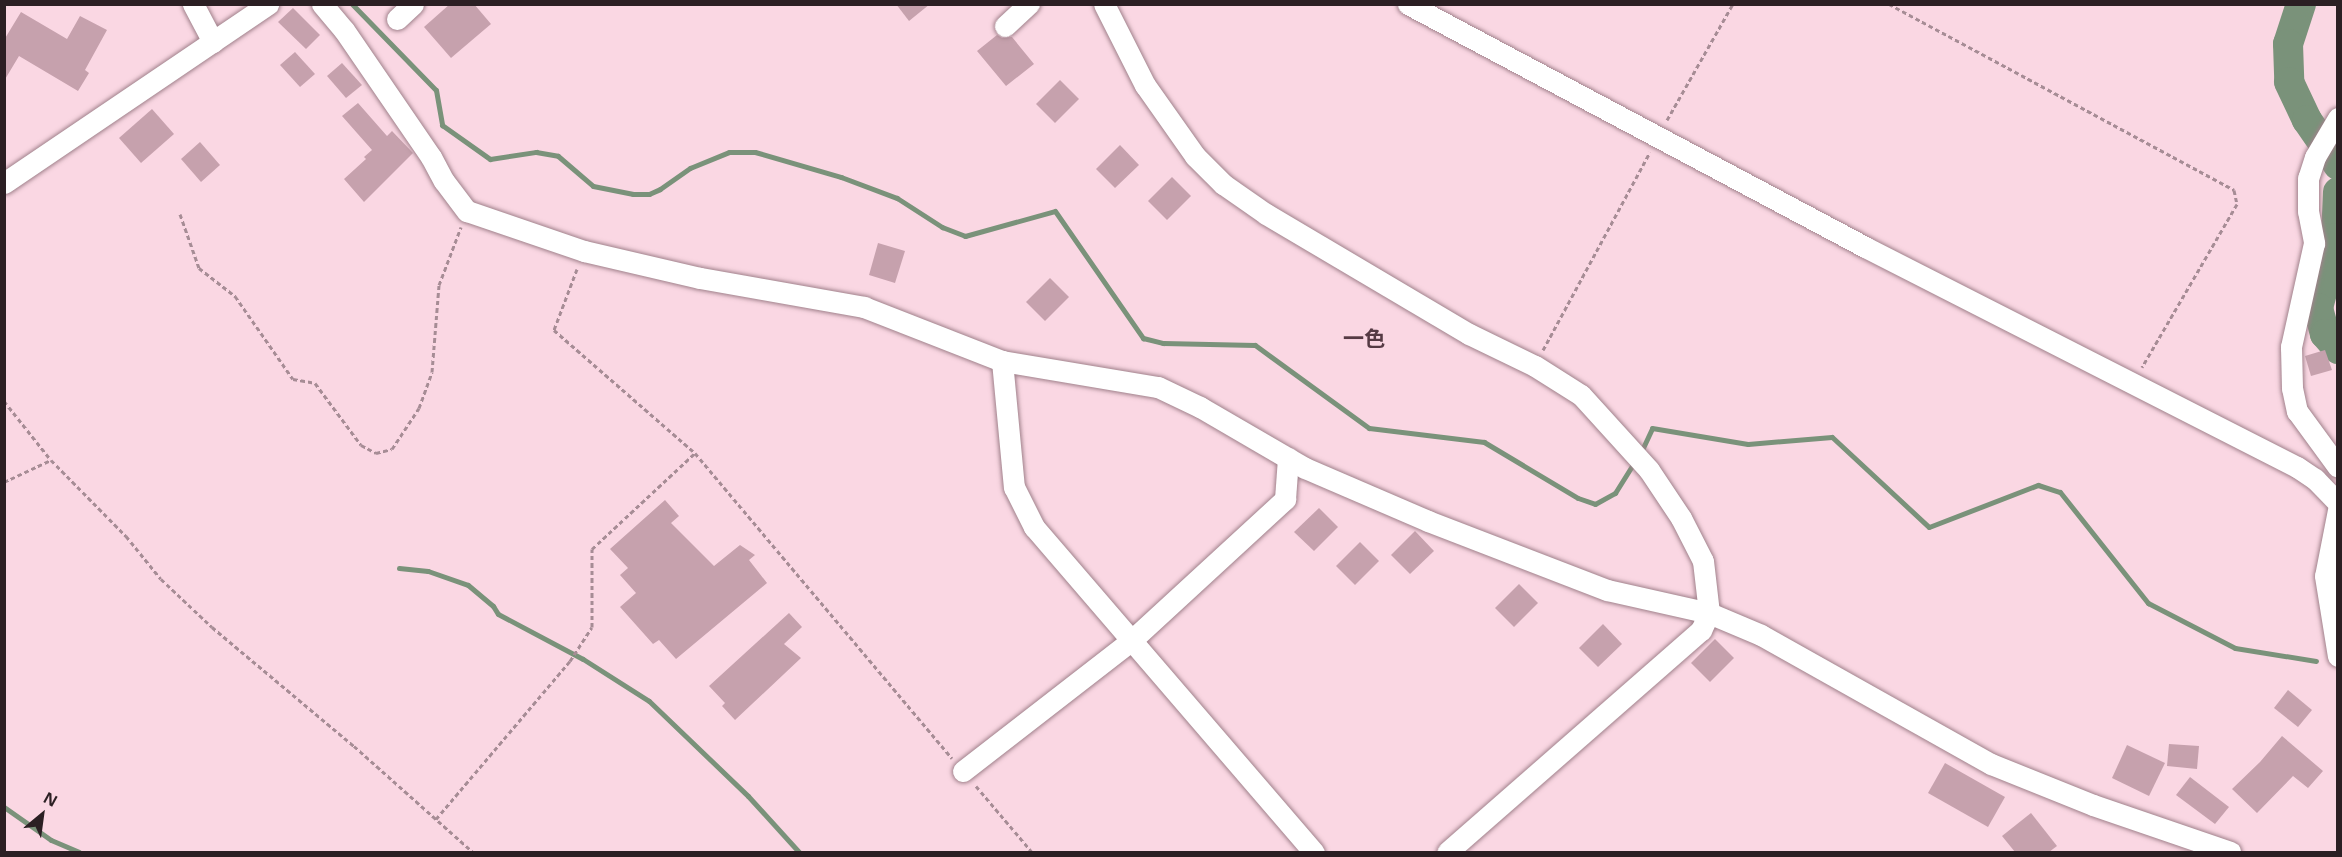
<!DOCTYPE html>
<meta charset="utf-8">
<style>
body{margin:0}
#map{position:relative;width:2342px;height:857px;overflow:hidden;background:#fad7e3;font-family:"Noto Sans","Noto Sans JP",sans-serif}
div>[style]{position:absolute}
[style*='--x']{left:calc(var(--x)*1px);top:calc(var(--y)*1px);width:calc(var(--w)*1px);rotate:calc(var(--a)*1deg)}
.stream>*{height:5px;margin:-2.5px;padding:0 2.5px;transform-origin:2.5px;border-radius:2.5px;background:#7a927a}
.river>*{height:30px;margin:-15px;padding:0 15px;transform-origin:15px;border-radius:15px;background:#7a927a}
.building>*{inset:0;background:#c6a1ad}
.path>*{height:3px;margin-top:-1.5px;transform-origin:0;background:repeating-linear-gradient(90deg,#a68c95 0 4.5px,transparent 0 7.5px)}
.roads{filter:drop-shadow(0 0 2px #a0818b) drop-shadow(0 0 2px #a0818b)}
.minor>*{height:21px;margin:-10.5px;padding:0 10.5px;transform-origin:10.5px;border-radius:10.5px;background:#fff}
span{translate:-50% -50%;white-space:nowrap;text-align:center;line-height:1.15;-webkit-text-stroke:4.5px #fad7e3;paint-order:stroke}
.quarter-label{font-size:21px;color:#553a44;font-weight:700}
.frame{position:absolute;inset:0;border:6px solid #2b1f23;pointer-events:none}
.north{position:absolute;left:12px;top:785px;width:60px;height:60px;-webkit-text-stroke:4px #fad7e3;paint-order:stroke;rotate:29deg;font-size:16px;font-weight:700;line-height:24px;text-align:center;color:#2b1f23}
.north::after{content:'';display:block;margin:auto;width:21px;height:27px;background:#2b1f23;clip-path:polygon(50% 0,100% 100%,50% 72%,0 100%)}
</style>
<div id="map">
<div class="stream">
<i style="--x:352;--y:4;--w:120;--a:45.7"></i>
<i style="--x:436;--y:90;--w:36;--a:80"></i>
<i style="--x:442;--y:125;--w:59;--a:35.3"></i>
<i style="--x:490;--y:159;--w:47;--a:-8.7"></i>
<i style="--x:536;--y:152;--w:22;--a:10"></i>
<i style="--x:558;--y:156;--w:46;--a:40.6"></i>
<i style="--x:593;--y:186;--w:41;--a:11.3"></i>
<i style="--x:633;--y:194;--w:16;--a:0"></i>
<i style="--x:649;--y:194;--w:12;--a:-24"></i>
<i style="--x:660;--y:189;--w:37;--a:-35"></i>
<i style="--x:690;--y:168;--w:42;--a:-22.3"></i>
<i style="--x:729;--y:152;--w:26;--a:0"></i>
<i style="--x:755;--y:152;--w:90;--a:16.2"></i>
<i style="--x:841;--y:177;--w:60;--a:20.6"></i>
<i style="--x:897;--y:198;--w:54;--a:32.8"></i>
<i style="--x:942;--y:227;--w:25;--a:21"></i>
<i style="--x:965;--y:236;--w:93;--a:-15.5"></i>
<i style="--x:1055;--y:211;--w:155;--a:55.3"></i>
<i style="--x:1143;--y:338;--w:21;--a:14"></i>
<i style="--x:1163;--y:343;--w:92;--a:1.2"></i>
<i style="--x:1255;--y:345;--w:141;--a:36.1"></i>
<i style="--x:1369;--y:428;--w:116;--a:6.9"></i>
<i style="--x:1484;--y:442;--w:109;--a:30.8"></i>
<i style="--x:1578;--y:498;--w:18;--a:19"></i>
<i style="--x:1595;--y:504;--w:23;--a:-29"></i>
<i style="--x:1615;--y:493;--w:36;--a:-58"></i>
<i style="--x:1641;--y:452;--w:26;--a:-65"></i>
<i style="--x:1652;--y:428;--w:97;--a:9.5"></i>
<i style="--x:1748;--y:444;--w:84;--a:-4.8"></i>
<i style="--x:1832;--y:437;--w:132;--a:42.9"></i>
<i style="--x:1929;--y:527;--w:117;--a:-21.1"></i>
<i style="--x:2038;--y:485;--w:23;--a:18"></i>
<i style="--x:2060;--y:492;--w:142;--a:51.6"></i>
<i style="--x:2148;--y:603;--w:98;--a:27.3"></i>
<i style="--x:2235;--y:648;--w:82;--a:9.1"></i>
<i style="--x:399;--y:568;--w:29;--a:6"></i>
<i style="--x:428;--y:571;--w:42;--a:19.3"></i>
<i style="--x:468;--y:585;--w:33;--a:40"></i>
<i style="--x:493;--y:606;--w:9;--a:58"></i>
<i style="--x:498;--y:614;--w:96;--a:27.9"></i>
<i style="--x:583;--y:659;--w:78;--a:32.5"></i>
<i style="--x:649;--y:701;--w:137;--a:43.8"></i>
<i style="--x:748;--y:796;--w:76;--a:47.7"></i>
<i style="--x:4;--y:807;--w:57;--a:35.1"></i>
<i style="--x:51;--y:840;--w:30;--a:23"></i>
</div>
<div class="river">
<i style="--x:2301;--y:4;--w:42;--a:108"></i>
<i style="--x:2288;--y:44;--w:38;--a:88"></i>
<i style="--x:2289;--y:82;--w:42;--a:64.7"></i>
<i style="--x:2307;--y:120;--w:55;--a:55.4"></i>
<i style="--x:2338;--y:192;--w:46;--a:92.5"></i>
<i style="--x:2336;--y:238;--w:72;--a:104.4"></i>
<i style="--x:2318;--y:308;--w:27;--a:75"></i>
<i style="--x:2325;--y:334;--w:20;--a:49"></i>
</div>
<div class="building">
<i style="clip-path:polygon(450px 4px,474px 4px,491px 24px,451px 58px,424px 27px)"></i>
<i style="clip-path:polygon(896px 4px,930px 4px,909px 21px)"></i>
<i style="clip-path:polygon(293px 8px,320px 35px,306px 49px,278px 22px)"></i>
<i style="clip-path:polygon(21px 12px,67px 39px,80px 16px,107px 30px,85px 70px,89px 73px,78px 91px,19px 56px,4px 81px,4px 40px)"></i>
<i style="clip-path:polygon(997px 35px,1002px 38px,1012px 37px,1034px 64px,1006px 86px,977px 51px)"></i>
<i style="clip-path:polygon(295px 52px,315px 74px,300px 87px,280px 65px)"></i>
<i style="clip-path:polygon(342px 63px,362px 85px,346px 98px,327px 76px)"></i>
<i style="clip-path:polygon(1060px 80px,1079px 99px,1055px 123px,1036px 104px)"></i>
<i style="clip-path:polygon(358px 103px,387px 136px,392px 131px,413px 153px,364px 202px,344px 179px,366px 159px,364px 157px,372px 150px,342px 116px)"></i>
<i style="clip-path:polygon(152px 109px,174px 134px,141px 163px,119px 138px)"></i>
<i style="clip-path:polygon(200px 142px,220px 165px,201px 182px,181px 159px)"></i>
<i style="clip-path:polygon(1120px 145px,1139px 165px,1115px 188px,1096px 169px)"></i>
<i style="clip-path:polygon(1172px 177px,1191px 196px,1167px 220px,1148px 201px)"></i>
<i style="clip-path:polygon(878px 243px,905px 251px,895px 283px,869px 275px)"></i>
<i style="clip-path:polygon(1050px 278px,1069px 297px,1045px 321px,1026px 302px)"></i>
<i style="clip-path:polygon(2325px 350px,2332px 370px,2311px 376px,2305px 356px)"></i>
<i style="clip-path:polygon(665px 500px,679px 516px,671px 523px,714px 566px,740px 545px,755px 555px,749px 560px,767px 583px,676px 659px,659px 640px,653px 644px,620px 607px,636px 593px,620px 575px,628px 568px,610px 549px)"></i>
<i style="clip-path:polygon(1319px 508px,1338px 527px,1314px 551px,1294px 532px)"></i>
<i style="clip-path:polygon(1415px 531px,1434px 551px,1410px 574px,1391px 555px)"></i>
<i style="clip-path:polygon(1360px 542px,1379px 561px,1355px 585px,1336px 566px)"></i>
<i style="clip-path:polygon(1519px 584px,1538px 603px,1514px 627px,1495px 608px)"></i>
<i style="clip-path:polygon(789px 613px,802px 627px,784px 644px,801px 658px,735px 720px,722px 706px,725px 703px,709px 686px)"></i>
<i style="clip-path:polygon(1603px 624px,1622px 644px,1598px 667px,1579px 648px)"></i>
<i style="clip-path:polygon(1715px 639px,1734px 658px,1710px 682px,1691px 663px)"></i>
<i style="clip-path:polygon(2288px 690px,2312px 710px,2298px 727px,2274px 708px)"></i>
<i style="clip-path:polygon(2282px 736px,2323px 771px,2308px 788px,2293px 776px,2257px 813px,2232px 789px,2260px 762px)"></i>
<i style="clip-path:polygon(2169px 744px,2199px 746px,2197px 769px,2167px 766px)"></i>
<i style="clip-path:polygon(2127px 745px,2165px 763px,2149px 796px,2112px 778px)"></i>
<i style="clip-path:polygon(1945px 763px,2005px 797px,1988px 827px,1928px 793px)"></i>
<i style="clip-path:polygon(2190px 777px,2229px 807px,2215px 824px,2176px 795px)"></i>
<i style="clip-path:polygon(2031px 813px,2057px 846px,2049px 852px,2015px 852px,2002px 836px)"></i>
</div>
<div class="path">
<i style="--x:1889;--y:4;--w:392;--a:28.3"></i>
<i style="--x:2234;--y:190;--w:14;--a:78"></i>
<i style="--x:2237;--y:204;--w:189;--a:120.2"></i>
<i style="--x:1667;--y:120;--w:133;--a:-60.4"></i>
<i style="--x:180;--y:214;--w:57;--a:70.6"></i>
<i style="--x:199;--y:268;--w:46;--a:37.9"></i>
<i style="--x:235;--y:296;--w:101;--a:55.1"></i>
<i style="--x:293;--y:379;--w:22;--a:10"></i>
<i style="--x:315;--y:383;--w:77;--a:53.4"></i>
<i style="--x:361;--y:445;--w:17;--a:28"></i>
<i style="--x:376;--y:453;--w:16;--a:-14"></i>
<i style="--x:392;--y:449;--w:49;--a:-56.6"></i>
<i style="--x:419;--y:408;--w:38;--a:-70"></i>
<i style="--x:432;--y:372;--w:87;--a:-85.4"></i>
<i style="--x:439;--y:285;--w:62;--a:-69.2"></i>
<i style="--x:577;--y:269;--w:65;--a:110.7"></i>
<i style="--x:554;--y:330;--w:187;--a:41.1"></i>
<i style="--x:695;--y:453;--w:399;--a:49.9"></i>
<i style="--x:1543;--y:350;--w:225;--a:-61.6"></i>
<i style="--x:4;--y:401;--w:75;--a:51.5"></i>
<i style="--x:51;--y:460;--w:107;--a:45.4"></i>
<i style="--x:126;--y:536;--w:55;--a:50.9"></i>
<i style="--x:161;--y:579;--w:70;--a:43.3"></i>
<i style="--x:212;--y:627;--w:185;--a:40"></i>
<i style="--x:354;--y:746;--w:159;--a:41.7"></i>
<i style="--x:4;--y:482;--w:52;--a:-25.1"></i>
<i style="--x:976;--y:786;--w:87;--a:49.7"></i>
<i style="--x:436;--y:819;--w:207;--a:-49.7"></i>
<i style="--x:570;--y:661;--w:40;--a:-57.1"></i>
<i style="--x:592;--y:627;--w:78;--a:-90"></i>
<i style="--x:592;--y:549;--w:141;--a:-43"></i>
</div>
<div class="roads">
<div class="minor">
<i style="--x:193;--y:4;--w:43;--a:62.2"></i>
<i style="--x:322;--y:4;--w:34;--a:50"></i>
<i style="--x:344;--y:30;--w:154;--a:55.6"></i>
<i style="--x:431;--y:157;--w:27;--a:62"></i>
<i style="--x:444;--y:181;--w:38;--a:53"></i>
<i style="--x:467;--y:211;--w:124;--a:18.9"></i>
<i style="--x:584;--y:251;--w:119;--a:13.1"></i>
<i style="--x:700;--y:278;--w:167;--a:10"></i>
<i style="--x:864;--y:307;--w:148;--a:21.4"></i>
<i style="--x:1002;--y:361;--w:158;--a:9.5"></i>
<i style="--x:1158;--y:387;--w:47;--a:25.5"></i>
<i style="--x:1200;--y:407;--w:121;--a:30.2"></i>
<i style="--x:1305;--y:468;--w:134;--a:23.3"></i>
<i style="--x:1428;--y:521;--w:192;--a:21.1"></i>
<i style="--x:1607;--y:590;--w:105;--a:12.7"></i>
<i style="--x:1709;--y:613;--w:56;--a:22.9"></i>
<i style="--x:1761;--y:635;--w:264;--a:29.3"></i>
<i style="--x:1991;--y:764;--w:110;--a:21.9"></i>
<i style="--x:2093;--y:805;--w:145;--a:18.9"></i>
<i style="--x:1104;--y:4;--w:91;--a:63.2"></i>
<i style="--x:1145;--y:85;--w:87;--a:54.8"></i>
<i style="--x:1195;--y:156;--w:40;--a:45"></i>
<i style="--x:1223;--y:184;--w:52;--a:34.9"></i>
<i style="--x:1266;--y:214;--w:236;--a:30.6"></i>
<i style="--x:1469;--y:334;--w:73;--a:25.9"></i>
<i style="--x:1535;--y:366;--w:54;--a:32.2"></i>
<i style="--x:1581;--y:395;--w:101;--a:47.8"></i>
<i style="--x:1649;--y:470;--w:58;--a:56.3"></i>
<i style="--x:1681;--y:518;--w:48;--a:62.9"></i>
<i style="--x:1703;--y:561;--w:52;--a:83.4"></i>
<i style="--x:1709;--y:613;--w:19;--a:115"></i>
<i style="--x:1701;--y:630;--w:337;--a:138.8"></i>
<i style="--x:1408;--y:4;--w:518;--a:28"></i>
<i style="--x:1865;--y:247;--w:485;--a:27"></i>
<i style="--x:2297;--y:467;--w:22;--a:34"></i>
<i style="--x:2315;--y:479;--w:33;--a:46"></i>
<i style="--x:397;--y:19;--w:22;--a:-43"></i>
<i style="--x:1005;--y:26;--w:33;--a:-43"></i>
<i style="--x:2338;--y:118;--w:45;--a:120.5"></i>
<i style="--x:2315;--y:157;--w:22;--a:108"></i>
<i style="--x:2308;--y:178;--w:33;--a:90"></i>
<i style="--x:2308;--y:211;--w:33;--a:79"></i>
<i style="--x:2314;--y:243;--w:107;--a:102.5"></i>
<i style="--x:2291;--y:347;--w:41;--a:88.6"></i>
<i style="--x:2292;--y:388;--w:24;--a:78"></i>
<i style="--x:2297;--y:411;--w:69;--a:53.8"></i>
<i style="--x:4;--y:183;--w:319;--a:-34.1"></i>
<i style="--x:1002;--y:361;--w:127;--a:84.6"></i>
<i style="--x:1014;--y:487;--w:45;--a:63.4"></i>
<i style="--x:1034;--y:527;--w:429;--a:49.3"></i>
<i style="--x:2338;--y:510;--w:67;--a:101.1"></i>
<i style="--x:2325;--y:576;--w:81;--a:80.8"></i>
<i style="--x:963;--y:771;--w:215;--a:-37.8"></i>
<i style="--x:1133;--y:639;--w:207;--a:-42.6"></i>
<i style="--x:1285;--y:499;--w:41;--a:-85.8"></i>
</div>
</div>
<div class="quarter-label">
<span style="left:1364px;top:338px">一色</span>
</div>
<div class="frame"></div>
<div class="north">N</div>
</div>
